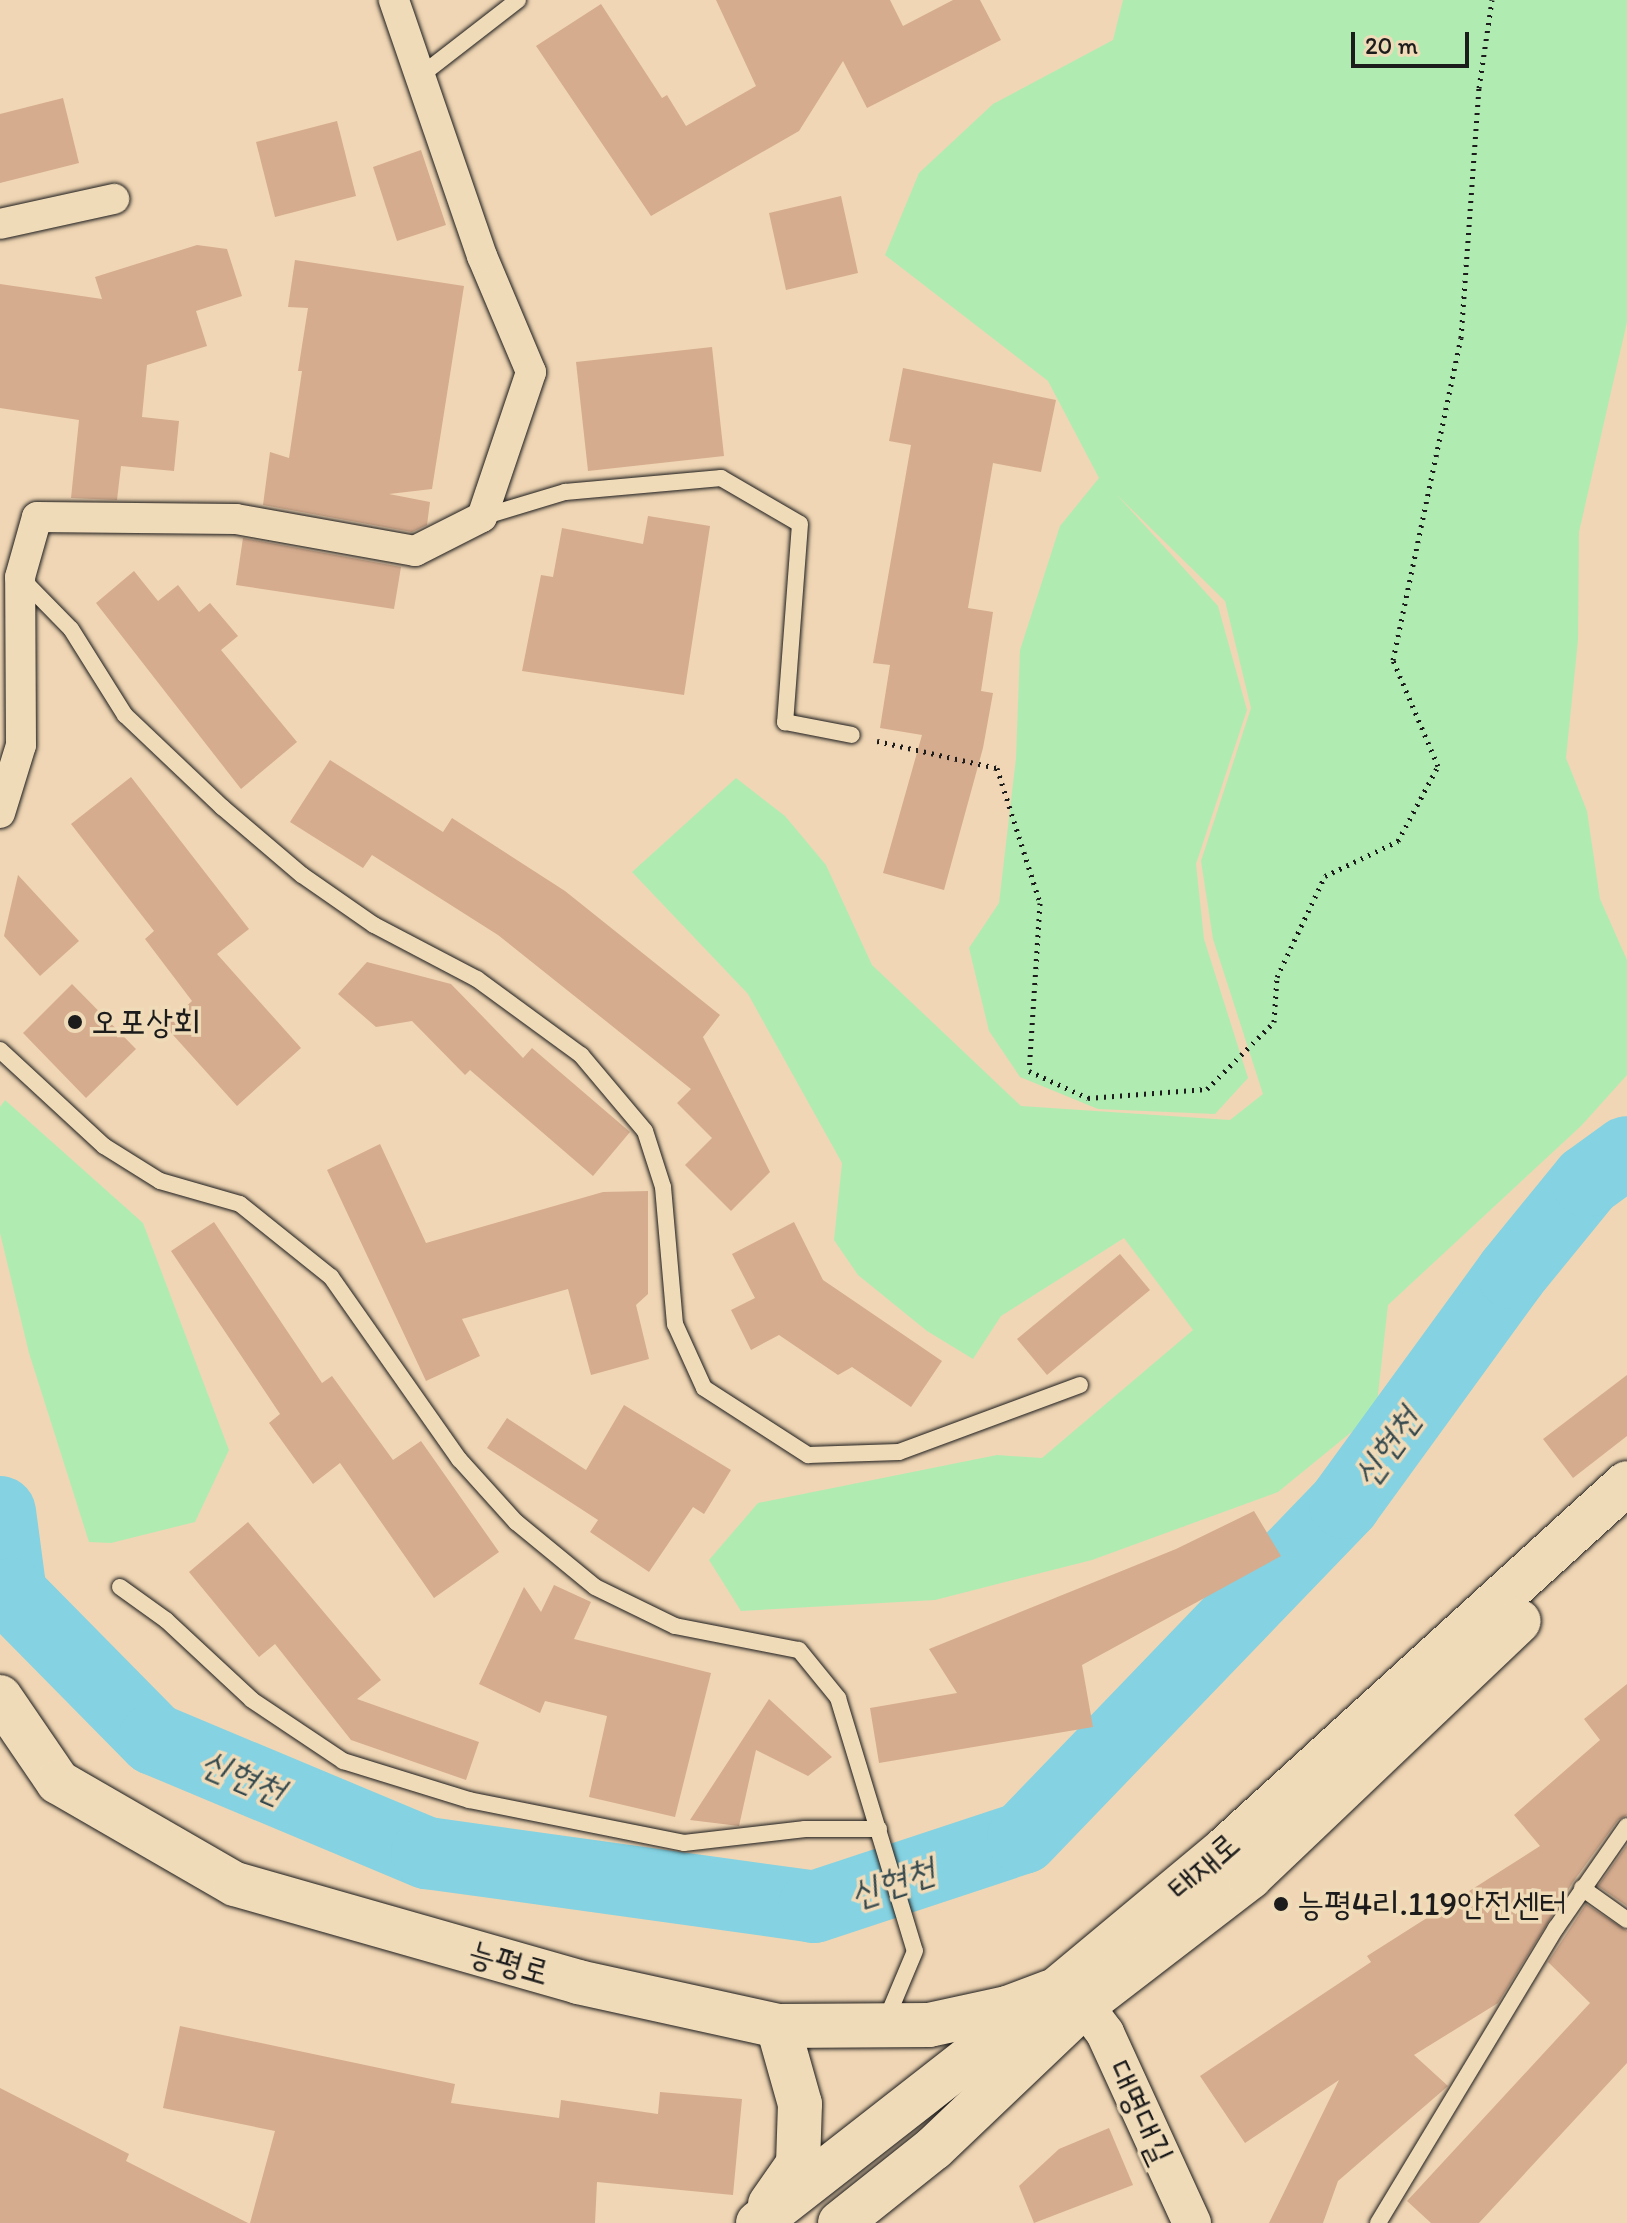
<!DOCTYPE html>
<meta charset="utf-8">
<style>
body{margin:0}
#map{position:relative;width:1627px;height:2223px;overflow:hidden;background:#f0d6b4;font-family:Itim,"Poor Story",sans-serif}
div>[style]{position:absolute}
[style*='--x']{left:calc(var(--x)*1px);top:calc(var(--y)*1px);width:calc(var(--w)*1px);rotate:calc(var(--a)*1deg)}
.green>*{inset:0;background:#b0ecb2}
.river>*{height:72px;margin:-36px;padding:0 36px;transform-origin:36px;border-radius:36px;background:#84d2e2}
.building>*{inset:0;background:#d5ac8e}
.path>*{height:5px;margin-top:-2.5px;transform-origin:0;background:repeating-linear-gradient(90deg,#1c1c1c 0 2px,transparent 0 8px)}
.roads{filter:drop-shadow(0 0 2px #1c1c1c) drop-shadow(0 0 2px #1c1c1c)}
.service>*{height:16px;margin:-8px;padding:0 8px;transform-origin:8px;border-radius:8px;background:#f0dbb9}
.minor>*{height:30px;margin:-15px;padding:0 15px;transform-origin:15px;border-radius:15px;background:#f0dbb9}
.tertiary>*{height:38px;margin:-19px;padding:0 19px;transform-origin:19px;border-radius:19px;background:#f0dbb9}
.secondary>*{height:44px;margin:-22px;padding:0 22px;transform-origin:22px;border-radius:22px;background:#f0dbb9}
.primary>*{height:44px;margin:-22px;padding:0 22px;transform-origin:22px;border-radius:22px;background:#f0dbb9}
.trunk>*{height:44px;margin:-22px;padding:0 22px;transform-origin:22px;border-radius:22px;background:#f0dbb9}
.dots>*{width:22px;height:22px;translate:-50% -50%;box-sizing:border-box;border:4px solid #f0dbb9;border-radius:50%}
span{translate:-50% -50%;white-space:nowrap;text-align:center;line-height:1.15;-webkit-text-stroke:7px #f0dbb9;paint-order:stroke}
.poi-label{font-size:34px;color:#1c1c1c}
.left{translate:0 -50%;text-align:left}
.street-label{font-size:34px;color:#1c1c1c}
.water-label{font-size:36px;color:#364a4e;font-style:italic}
.scale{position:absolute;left:1351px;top:32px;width:118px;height:36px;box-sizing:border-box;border:4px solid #1c1c1c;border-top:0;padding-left:10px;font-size:24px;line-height:28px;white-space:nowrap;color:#1c1c1c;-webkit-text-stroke:6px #f0dbb9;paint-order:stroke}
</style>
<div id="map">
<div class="green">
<i style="clip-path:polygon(1123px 0,1627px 0,1627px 322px,1579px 532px,1578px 640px,1566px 758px,1587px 811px,1600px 899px,1627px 960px,1627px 1075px,1581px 1126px,1388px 1305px,1376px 1412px,1278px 1492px,1092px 1560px,935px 1600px,741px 1611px,709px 1560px,758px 1503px,997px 1455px,1042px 1458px,1193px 1330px,1124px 1238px,1001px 1316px,973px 1359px,927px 1331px,858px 1275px,834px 1240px,842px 1163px,748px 994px,632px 872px,736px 778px,785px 816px,826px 865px,872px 965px,1021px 1106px,1230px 1120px,1263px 1094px,1213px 939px,1201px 861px,1251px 708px,1225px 601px,1117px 495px,1218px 606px,1247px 710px,1196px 864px,1204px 939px,1248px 1078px,1215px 1114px,1098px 1109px,1020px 1077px,989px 1031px,969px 948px,999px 903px,1016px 758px,1020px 650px,1060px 526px,1099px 478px,1048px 381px,885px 255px,919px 173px,993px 104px,1113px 40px)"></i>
<i style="clip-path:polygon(5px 1100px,143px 1223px,229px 1450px,195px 1522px,111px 1543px,89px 1542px,29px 1353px,0 1233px,0 1107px)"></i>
</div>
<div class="river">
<i style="--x:0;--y:1512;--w:83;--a:82.4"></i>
<i style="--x:11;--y:1594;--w:204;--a:45.4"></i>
<i style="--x:154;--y:1739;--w:296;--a:22.7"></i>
<i style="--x:427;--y:1853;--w:391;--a:7.9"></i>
<i style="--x:814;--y:1907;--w:220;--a:-18.3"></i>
<i style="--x:1023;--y:1838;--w:465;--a:-46.1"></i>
<i style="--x:1345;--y:1503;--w:284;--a:-54"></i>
<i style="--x:1512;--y:1273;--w:119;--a:-50.8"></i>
<i style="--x:1587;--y:1181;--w:49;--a:-35.9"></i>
</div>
<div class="building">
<i style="clip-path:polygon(716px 0,890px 0,903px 26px,953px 0,980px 0,1001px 40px,867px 108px,843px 61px,799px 131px,651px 216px,536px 46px,601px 4px,662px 98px,667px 95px,686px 126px,756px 86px)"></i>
<i style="clip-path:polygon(63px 98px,79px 163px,0 183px,0 114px)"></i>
<i style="clip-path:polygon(337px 121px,356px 196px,275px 217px,256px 142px)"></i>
<i style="clip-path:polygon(421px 150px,446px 225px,397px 241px,373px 167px)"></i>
<i style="clip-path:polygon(841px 196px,858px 273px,786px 290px,769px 213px)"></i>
<i style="clip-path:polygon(197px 245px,227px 249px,242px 296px,196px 311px,207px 346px,147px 365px,142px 417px,179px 421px,174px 471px,121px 466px,117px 500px,71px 498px,79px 420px,0 408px,0 284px,102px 299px,95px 277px)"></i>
<i style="clip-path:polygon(295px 260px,464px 286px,432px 489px,389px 494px,430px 502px,427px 525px,412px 532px,263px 505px,270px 452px,289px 458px,302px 371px,298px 371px,308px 308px,288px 307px)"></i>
<i style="clip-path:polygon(712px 347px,724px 456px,588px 471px,576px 362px)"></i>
<i style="clip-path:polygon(903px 368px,1056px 400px,1041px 472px,993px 463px,968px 608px,993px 612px,981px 691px,993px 693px,983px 748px,944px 890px,883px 873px,922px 735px,880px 728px,890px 665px,873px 663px,911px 445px,889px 441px)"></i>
<i style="clip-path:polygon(648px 516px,710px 526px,684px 695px,522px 671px,541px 575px,553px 577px,562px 528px,643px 544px)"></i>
<i style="clip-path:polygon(243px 538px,401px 567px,394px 609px,236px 585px)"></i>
<i style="clip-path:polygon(134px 571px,158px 601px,178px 585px,199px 612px,210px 603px,238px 636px,221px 650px,297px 742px,241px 789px,96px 603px)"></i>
<i style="clip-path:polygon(330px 760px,443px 832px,452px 818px,565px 891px,720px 1015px,703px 1037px,770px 1172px,731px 1211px,685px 1165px,712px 1138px,677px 1103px,691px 1089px,498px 935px,372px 855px,363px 868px,290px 822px)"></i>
<i style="clip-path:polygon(131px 777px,249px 929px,217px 954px,301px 1048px,237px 1106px,165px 1026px,192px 1001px,145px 939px,154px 931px,71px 824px)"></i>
<i style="clip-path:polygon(18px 875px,79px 941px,40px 976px,4px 936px)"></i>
<i style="clip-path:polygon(367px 962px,451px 984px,523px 1058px,532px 1048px,630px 1132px,593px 1176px,470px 1070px,465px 1075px,412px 1021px,376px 1027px,338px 994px)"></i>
<i style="clip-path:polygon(72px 984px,136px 1049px,86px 1098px,23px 1033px)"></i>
<i style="clip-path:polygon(380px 1144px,426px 1243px,603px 1192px,648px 1191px,648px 1294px,636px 1305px,649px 1359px,591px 1375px,568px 1289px,462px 1319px,480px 1356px,426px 1381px,327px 1170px)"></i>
<i style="clip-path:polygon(214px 1222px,322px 1383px,332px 1376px,393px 1460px,421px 1441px,499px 1552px,434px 1598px,340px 1463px,313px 1484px,269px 1423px,280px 1414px,171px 1251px)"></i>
<i style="clip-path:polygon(794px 1222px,823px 1280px,942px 1361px,911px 1407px,852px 1367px,838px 1375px,779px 1335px,751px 1350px,731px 1310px,755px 1298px,732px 1254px)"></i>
<i style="clip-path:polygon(1120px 1254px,1150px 1290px,1047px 1375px,1017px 1339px)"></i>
<i style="clip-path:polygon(1627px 1375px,1627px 1436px,1573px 1478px,1543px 1439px)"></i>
<i style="clip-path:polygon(624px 1405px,731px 1470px,704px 1514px,693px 1507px,649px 1572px,590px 1532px,598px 1520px,487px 1448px,507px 1418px,586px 1470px)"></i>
<i style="clip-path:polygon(1254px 1511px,1281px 1556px,1082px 1665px,1093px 1727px,879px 1763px,870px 1708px,957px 1693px,929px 1649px,1176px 1549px)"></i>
<i style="clip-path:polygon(248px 1522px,381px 1680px,357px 1699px,479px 1742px,466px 1780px,351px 1740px,275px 1644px,259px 1657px,189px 1572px)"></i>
<i style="clip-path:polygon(554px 1585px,591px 1602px,574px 1639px,711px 1673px,675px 1817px,589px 1797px,607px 1716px,545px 1701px,540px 1713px,479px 1684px,524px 1587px,541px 1612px)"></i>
<i style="clip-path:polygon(1627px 1684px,1627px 1815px,1618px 1820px,1573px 1882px,1498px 2003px,1414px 2055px,1448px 2086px,1338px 2181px,1323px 2223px,1269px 2223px,1339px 2080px,1245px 2143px,1200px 2076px,1371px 1962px,1367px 1956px,1540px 1846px,1514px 1815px,1600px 1740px,1584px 1719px)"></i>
<i style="clip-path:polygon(769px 1699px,832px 1757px,808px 1776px,756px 1750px,739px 1826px,690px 1820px)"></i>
<i style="clip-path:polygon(1627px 1845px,1627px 1906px,1598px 1886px)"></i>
<i style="clip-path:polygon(1586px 1904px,1627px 1931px,1627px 2063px,1479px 2223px,1431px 2223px,1407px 2201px,1590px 2003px,1548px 1962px)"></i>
<i style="clip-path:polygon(180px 2026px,455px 2084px,451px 2103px,559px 2118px,561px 2100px,658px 2114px,660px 2092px,742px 2099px,733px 2195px,597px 2182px,595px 2223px,250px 2223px,275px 2131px,163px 2108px)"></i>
<i style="clip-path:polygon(0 2088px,129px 2154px,126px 2161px,248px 2223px,0 2223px)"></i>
<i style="clip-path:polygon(1109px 2128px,1133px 2185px,1034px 2223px,1019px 2186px,1059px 2149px)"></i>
</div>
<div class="path">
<i style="--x:877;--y:741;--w:123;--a:12.7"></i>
<i style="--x:997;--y:768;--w:142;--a:72.3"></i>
<i style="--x:1040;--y:903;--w:168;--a:93.7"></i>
<i style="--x:1029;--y:1071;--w:65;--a:24.6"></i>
<i style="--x:1088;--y:1098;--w:119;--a:-4.3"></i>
<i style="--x:1207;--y:1089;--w:95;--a:-45"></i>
<i style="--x:1274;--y:1022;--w:45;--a:-86.2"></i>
<i style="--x:1277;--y:977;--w:112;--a:-64.6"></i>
<i style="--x:1325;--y:876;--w:81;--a:-25.6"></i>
<i style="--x:1398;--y:841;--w:85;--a:-61.9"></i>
<i style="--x:1438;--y:766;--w:115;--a:-113"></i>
<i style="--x:1393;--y:660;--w:329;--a:-78.1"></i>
<i style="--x:1461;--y:338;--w:251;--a:-85.9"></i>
<i style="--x:1479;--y:88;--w:89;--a:-81.6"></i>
</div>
<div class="roads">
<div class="service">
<i style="--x:420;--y:76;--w:124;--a:-37.8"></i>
<i style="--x:482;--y:517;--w:87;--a:-16.8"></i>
<i style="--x:565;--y:492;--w:157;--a:-5.1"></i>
<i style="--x:721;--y:478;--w:91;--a:30.2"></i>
<i style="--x:800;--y:524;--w:199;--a:94.3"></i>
<i style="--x:785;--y:722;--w:68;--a:11"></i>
<i style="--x:21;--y:578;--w:71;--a:45.6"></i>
<i style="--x:71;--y:629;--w:102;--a:57.9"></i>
<i style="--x:125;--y:715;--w:134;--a:43.5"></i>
<i style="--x:222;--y:807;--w:105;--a:40.4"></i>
<i style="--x:302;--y:875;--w:88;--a:34.8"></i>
<i style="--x:374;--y:925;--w:116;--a:27.7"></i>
<i style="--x:477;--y:979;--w:129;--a:36.2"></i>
<i style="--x:581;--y:1055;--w:99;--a:49.9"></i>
<i style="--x:645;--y:1131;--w:59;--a:72.2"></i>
<i style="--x:663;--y:1187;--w:138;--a:85"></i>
<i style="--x:675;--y:1324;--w:70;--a:65.6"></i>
<i style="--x:704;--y:1388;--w:124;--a:32.8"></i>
<i style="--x:808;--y:1455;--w:91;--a:-1.9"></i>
<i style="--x:899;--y:1452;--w:193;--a:-20.3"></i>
<i style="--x:0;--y:1050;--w:142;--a:42.7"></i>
<i style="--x:104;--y:1146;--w:66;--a:32"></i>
<i style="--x:160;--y:1181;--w:83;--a:16"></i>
<i style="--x:240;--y:1204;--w:117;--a:38.7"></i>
<i style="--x:331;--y:1277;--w:223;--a:54.9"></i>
<i style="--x:459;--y:1459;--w:85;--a:47.9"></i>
<i style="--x:516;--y:1522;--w:102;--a:39.4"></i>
<i style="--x:595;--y:1587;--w:89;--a:26"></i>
<i style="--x:675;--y:1626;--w:126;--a:11"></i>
<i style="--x:799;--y:1650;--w:62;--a:50.9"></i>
<i style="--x:838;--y:1698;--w:264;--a:73.1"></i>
<i style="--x:915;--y:1951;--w:75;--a:112.8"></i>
<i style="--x:120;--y:1587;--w:57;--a:35.7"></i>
<i style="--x:166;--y:1620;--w:117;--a:42.9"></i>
<i style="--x:252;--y:1700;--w:110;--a:33.8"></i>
<i style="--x:343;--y:1761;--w:132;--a:17.2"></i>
<i style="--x:469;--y:1800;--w:219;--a:11.3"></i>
<i style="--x:684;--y:1843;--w:122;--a:-6.6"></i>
<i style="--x:805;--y:1829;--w:74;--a:0"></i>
<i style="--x:1582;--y:1888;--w:55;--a:35.4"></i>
<i style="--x:1378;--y:2223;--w:345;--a:-58.9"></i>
<i style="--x:1556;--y:1928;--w:124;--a:-55.2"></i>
</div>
<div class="minor">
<i style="--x:0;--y:224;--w:117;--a:-12.4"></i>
<i style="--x:0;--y:813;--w:71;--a:-72.8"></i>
<i style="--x:21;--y:745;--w:168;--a:-90.3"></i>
<i style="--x:20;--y:577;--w:62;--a:-74.2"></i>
<i style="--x:37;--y:517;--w:199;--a:0.6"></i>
<i style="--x:236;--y:519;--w:182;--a:10.1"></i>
<i style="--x:415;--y:551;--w:75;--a:-26.9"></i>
<i style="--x:482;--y:517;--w:153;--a:-71.3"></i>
<i style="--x:531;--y:372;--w:126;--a:-112.9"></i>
<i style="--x:482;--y:256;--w:271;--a:-109"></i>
</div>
<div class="tertiary">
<i style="--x:1084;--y:2005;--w:35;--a:53"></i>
<i style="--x:1105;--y:2033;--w:209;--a:65.4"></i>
</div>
<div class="secondary">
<i style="--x:0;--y:1697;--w:103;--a:55.7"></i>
<i style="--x:58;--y:1782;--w:204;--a:30"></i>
<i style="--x:235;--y:1884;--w:357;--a:15.9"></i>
<i style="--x:578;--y:1982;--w:205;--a:12.4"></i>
<i style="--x:778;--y:2026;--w:151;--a:-0.4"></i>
<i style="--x:929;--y:2025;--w:80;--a:-12.3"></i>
<i style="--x:1007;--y:2008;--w:46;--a:-20.4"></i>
</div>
<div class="primary">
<i style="--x:1057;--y:1989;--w:220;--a:-39.8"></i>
<i style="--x:1226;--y:1848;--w:542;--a:-42.31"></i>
<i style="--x:1084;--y:2005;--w:210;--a:-37.6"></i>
<i style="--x:1250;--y:1877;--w:371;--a:-43.6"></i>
</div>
<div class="trunk">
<i style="--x:770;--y:2204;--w:49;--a:-55"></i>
<i style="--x:798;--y:2164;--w:60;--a:-88.1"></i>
<i style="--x:800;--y:2104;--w:81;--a:-105.8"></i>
<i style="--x:758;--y:2223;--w:380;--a:-38"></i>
<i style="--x:840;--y:2223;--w:120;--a:-38.6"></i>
<i style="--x:934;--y:2148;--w:207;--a:-43.6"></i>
</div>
</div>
<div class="dots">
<i style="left:75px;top:1022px;background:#1c1c1c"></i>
<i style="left:1281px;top:1904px;background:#1c1c1c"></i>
</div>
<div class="poi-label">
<span class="left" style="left:91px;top:1022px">오포상회</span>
<span class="left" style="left:1297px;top:1904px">능평4리.119안전센터</span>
</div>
<div class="street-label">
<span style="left:1203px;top:1866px;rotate:-41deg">태재로</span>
<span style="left:509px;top:1962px;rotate:16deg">능평로</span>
<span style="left:1141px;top:2112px;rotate:65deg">대명대길</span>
</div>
<div class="water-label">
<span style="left:1386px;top:1447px;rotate:-54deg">신현천</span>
<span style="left:243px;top:1776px;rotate:23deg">신현천</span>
<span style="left:892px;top:1882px;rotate:-18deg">신현천</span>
</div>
<div class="scale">20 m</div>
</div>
